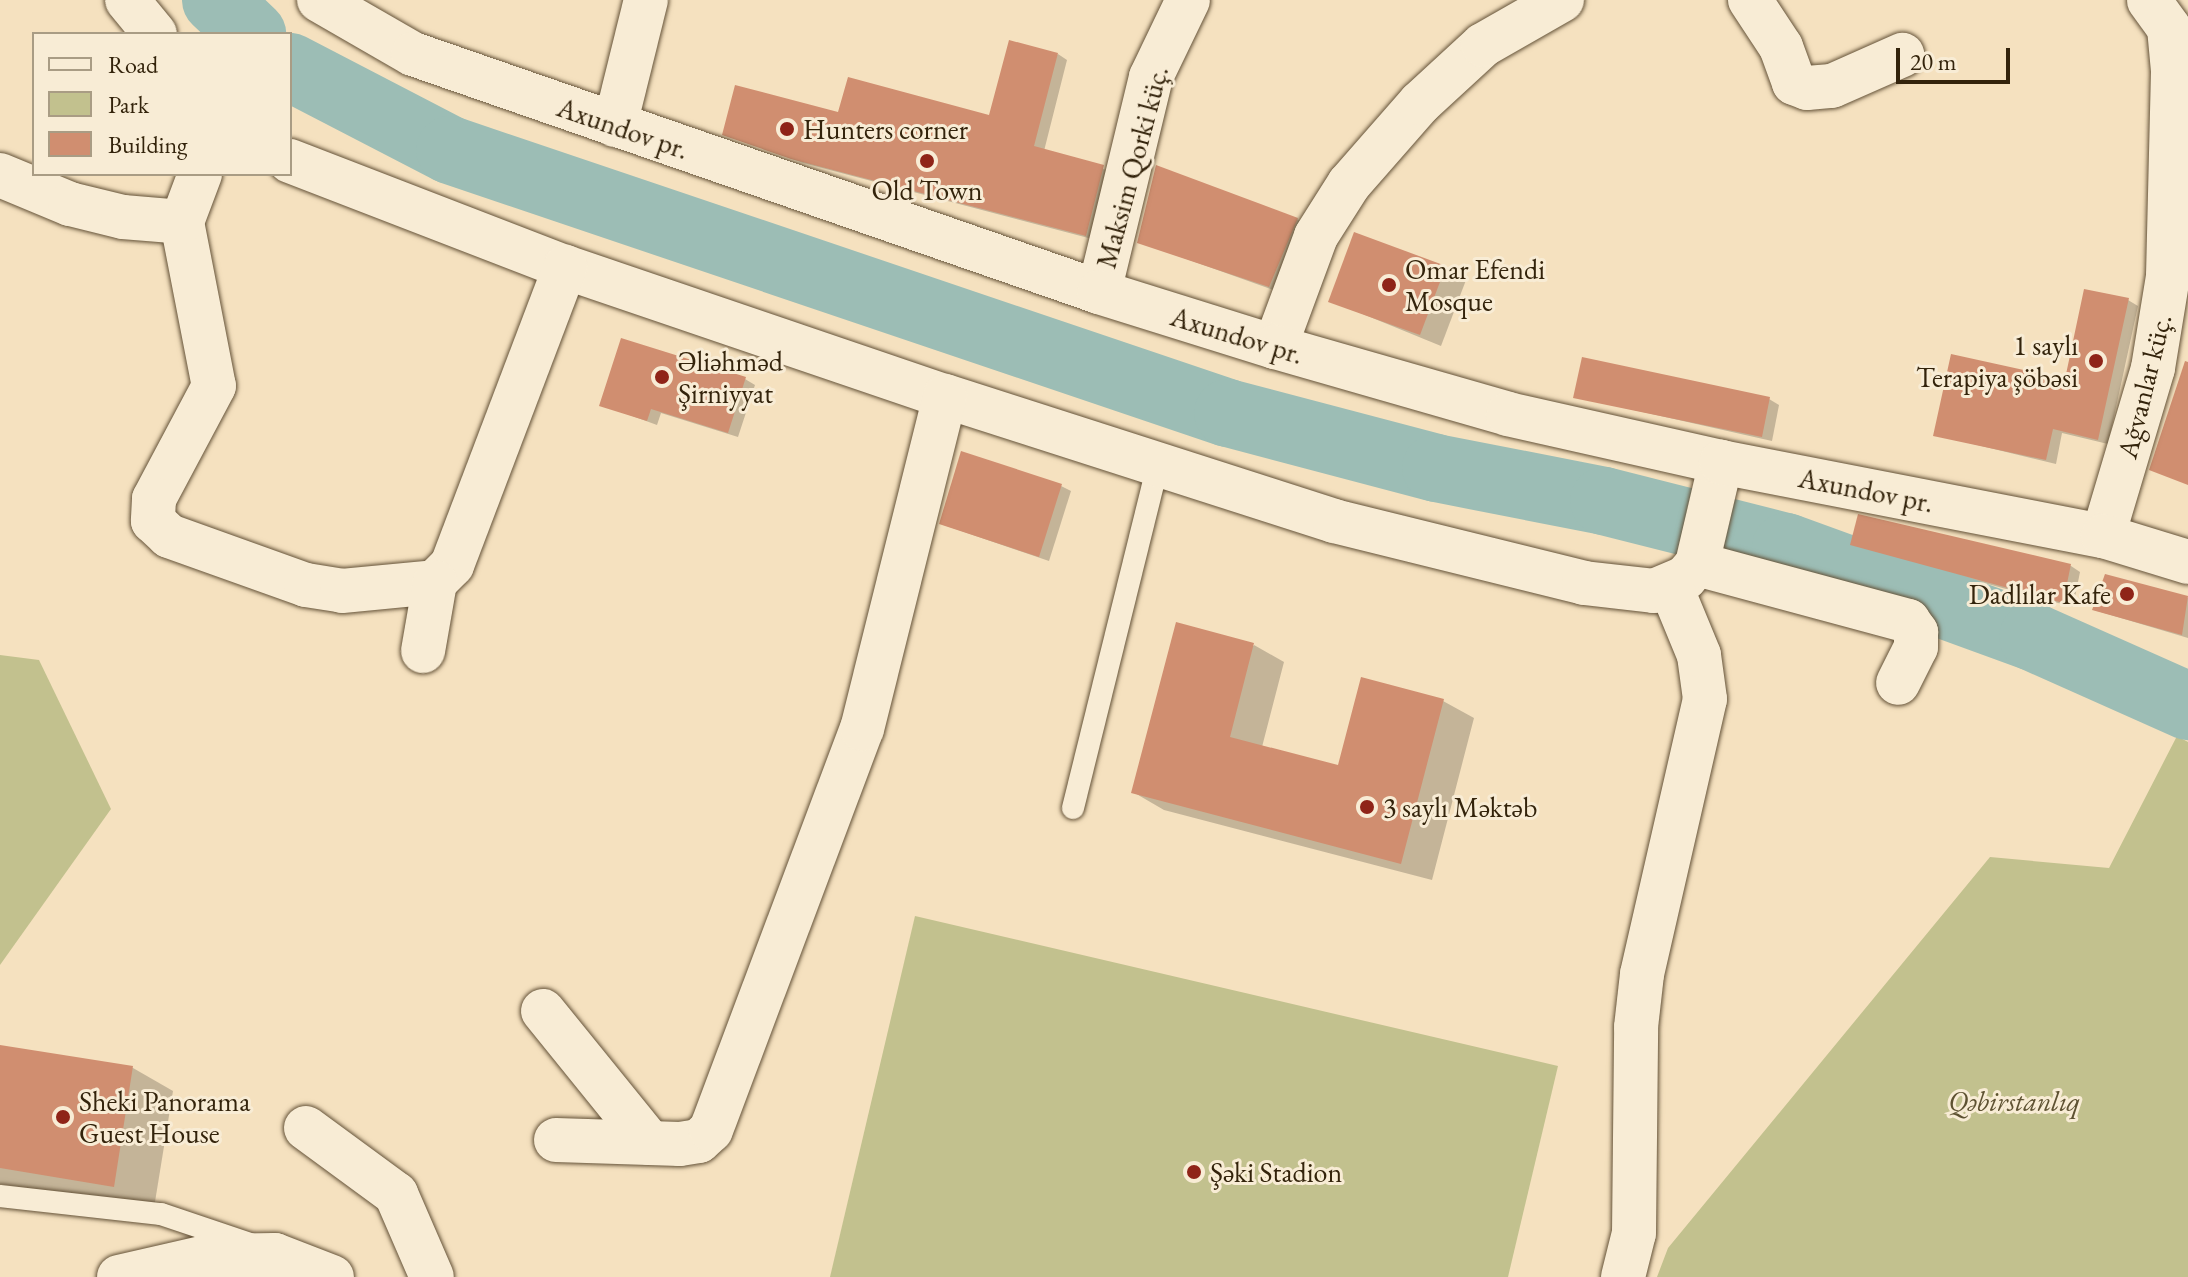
<!DOCTYPE html>
<meta charset="utf-8">
<style>
body{margin:0}
#map{position:relative;width:2188px;height:1277px;overflow:hidden;background:#f5e1bf;font-family:"EB Garamond",serif}
div>[style]{position:absolute}
[style*='--x']{left:calc(var(--x)*1px);top:calc(var(--y)*1px);width:calc(var(--w)*1px);rotate:calc(var(--a)*1deg)}
.green>*{inset:0;background:#c2c18e}
.shadow>*{inset:0;background:#0003}
.river>*{height:68px;margin:-34px;padding:0 34px;transform-origin:34px;border-radius:34px;background:#9cbdb5}
.building>*{inset:0;background:#d08e70}
.roads{filter:drop-shadow(0 0 2px #645238) drop-shadow(0 0 2px #645238)}
.lane>*{height:22px;margin:-11px;padding:0 11px;transform-origin:11px;border-radius:11px;background:#f8ecd5}
.street>*{height:44px;margin:-22px;padding:0 22px;transform-origin:22px;border-radius:22px;background:#f8ecd5}
.secondary>*{height:44px;margin:-22px;padding:0 22px;transform-origin:22px;border-radius:22px;background:#f8ecd5}
.dots>*{width:22px;height:22px;translate:-50% -50%;box-sizing:border-box;border:4px solid #f8ecd5;border-radius:50%}
span{translate:-50% -50%;white-space:nowrap;text-align:center;line-height:1.15;-webkit-text-stroke:6px #f8ecd5;paint-order:stroke}
.street-label{font-size:28px;color:#33230b}
.poi-label{font-size:28px;color:#33230b}
.left{translate:0 -50%;text-align:left}
.right{translate:-100% -50%;text-align:right}
.park-label{font-size:28px;color:#5e5232;font-style:italic}
.legend{position:absolute;left:32px;top:32px;width:260px;height:144px;box-sizing:border-box;background:#f8ecd5;border:2px solid #a99c84;margin:0;padding:10px 14px;list-style:none;font-size:24px;color:#33230b}
.legend li{display:flex;align-items:center;gap:16px;height:40px}
.legend b{width:40px;border:2px solid #a99c84}
.scale{position:absolute;left:1896px;top:48px;width:114px;height:36px;box-sizing:border-box;border:4px solid #33230b;border-top:0;padding-left:10px;font-size:24px;line-height:28px;white-space:nowrap;color:#33230b;-webkit-text-stroke:6px #f8ecd5;paint-order:stroke}
</style>
<div id="map">
<div class="green">
<i style="clip-path:polygon(0 655px,39px 660px,111px 809px,0 965px)"></i>
<i style="clip-path:polygon(2177px 736px,2188px 742px,2188px 1277px,1657px 1277px,1668px 1248px,1990px 857px,2109px 868px)"></i>
<i style="clip-path:polygon(915px 916px,1558px 1066px,1508px 1277px,830px 1277px)"></i>
</div>
<div class="shadow">
<i style="clip-path:polygon(1058px 54px,1067px 60px,1044px 151px,1113px 172px,1096px 240px,803px 163px,724px 134px,840px 115px,990px 117px)"></i>
<i style="clip-path:polygon(1297px 219px,1307px 225px,1279px 292px,1139px 242px)"></i>
<i style="clip-path:polygon(1445px 268px,1466px 280px,1441px 346px,1331px 301px)"></i>
<i style="clip-path:polygon(2128px 300px,2138px 306px,2108px 444px,2062px 433px,2056px 464px,1936px 435px,2066px 381px)"></i>
<i style="clip-path:polygon(745px 379px,755px 385px,738px 437px,661px 413px,657px 425px,602px 405px)"></i>
<i style="clip-path:polygon(1576px 397px,1769px 399px,1779px 405px,1772px 441px)"></i>
<i style="clip-path:polygon(1061px 486px,1071px 491px,1049px 561px,941px 524px)"></i>
<i style="clip-path:polygon(1860px 516px,2071px 566px,2080px 572px,2073px 607px,1862px 550px,1853px 544px)"></i>
<i style="clip-path:polygon(2107px 576px,2188px 598px,2188px 638px,2094px 610px)"></i>
<i style="clip-path:polygon(1254px 645px,1284px 662px,1262px 747px,1339px 768px,1443px 701px,1474px 718px,1432px 880px,1164px 810px,1133px 792px)"></i>
<i style="clip-path:polygon(0 1047px,133px 1068px,173px 1091px,154px 1208px,0 1184px)"></i>
</div>
<div class="river">
<i style="--x:216;--y:0;--w:50;--a:43.4"></i>
<i style="--x:290;--y:67;--w:180;--a:27.4"></i>
<i style="--x:450;--y:150;--w:821;--a:18.68"></i>
<i style="--x:1228;--y:413;--w:215;--a:14.8"></i>
<i style="--x:1436;--y:468;--w:171;--a:11.1"></i>
<i style="--x:1604;--y:501;--w:188;--a:14.2"></i>
<i style="--x:1786;--y:547;--w:263;--a:20"></i>
<i style="--x:2033;--y:637;--w:170;--a:24"></i>
</div>
<div class="building">
<i style="clip-path:polygon(1009px 40px,1058px 53px,1034px 146px,1104px 165px,1086px 236px,791px 159px,722px 135px,735px 85px,838px 112px,848px 77px,989px 115px)"></i>
<i style="clip-path:polygon(1156px 165px,1298px 218px,1269px 287px,1137px 243px)"></i>
<i style="clip-path:polygon(1354px 232px,1446px 266px,1420px 335px,1328px 302px)"></i>
<i style="clip-path:polygon(2084px 289px,2129px 298px,2098px 440px,2053px 429px,2046px 460px,1933px 436px,1951px 354px,2065px 379px)"></i>
<i style="clip-path:polygon(621px 338px,746px 377px,728px 433px,651px 409px,647px 421px,599px 406px)"></i>
<i style="clip-path:polygon(1582px 357px,1770px 397px,1762px 437px,1573px 398px)"></i>
<i style="clip-path:polygon(2185px 361px,2188px 362px,2188px 485px,2149px 470px)"></i>
<i style="clip-path:polygon(961px 451px,1062px 484px,1039px 557px,939px 524px)"></i>
<i style="clip-path:polygon(1858px 514px,2071px 564px,2063px 603px,1850px 545px)"></i>
<i style="clip-path:polygon(2105px 574px,2188px 596px,2182px 635px,2092px 610px)"></i>
<i style="clip-path:polygon(1176px 622px,1254px 643px,1230px 737px,1338px 765px,1361px 677px,1444px 699px,1401px 864px,1131px 793px)"></i>
<i style="clip-path:polygon(0 1045px,133px 1066px,114px 1187px,0 1168px)"></i>
</div>
<div class="roads">
<div class="lane">
<i style="--x:1073;--y:808;--w:354;--a:-76.1"></i>
<i style="--x:0;--y:1196;--w:162;--a:6.4"></i>
<i style="--x:161;--y:1214;--w:100;--a:18.6"></i>
</div>
<div class="street">
<i style="--x:127;--y:0;--w:44;--a:50.5"></i>
<i style="--x:1750;--y:0;--w:56;--a:56.6"></i>
<i style="--x:1781;--y:47;--w:38;--a:70"></i>
<i style="--x:1794;--y:83;--w:14;--a:21"></i>
<i style="--x:1807;--y:88;--w:25;--a:-5"></i>
<i style="--x:1832;--y:86;--w:77;--a:-23.9"></i>
<i style="--x:615;--y:125;--w:129;--a:-76.1"></i>
<i style="--x:290;--y:161;--w:295;--a:21.1"></i>
<i style="--x:565;--y:267;--w:401;--a:18.8"></i>
<i style="--x:945;--y:396;--w:409;--a:17.8"></i>
<i style="--x:1334;--y:521;--w:258;--a:13.9"></i>
<i style="--x:1584;--y:583;--w:70;--a:6.5"></i>
<i style="--x:1654;--y:591;--w:34;--a:-23"></i>
<i style="--x:1685;--y:578;--w:18;--a:-49"></i>
<i style="--x:1697;--y:564;--w:105;--a:-76.8"></i>
<i style="--x:200;--y:174;--w:51;--a:110.6"></i>
<i style="--x:182;--y:222;--w:167;--a:79"></i>
<i style="--x:214;--y:386;--w:128;--a:118"></i>
<i style="--x:154;--y:499;--w:22;--a:93"></i>
<i style="--x:153;--y:521;--w:22;--a:43"></i>
<i style="--x:169;--y:536;--w:145;--a:19.7"></i>
<i style="--x:306;--y:585;--w:36;--a:9"></i>
<i style="--x:342;--y:591;--w:93;--a:-5.5"></i>
<i style="--x:435;--y:582;--w:24;--a:-45"></i>
<i style="--x:452;--y:565;--w:319;--a:-69.2"></i>
<i style="--x:0;--y:175;--w:76;--a:22.5"></i>
<i style="--x:70;--y:204;--w:55;--a:13.8"></i>
<i style="--x:123;--y:217;--w:59;--a:4.8"></i>
<i style="--x:1099;--y:292;--w:221;--a:-76.4"></i>
<i style="--x:1151;--y:77;--w:85;--a:-64.3"></i>
<i style="--x:1275;--y:347;--w:118;--a:-69.7"></i>
<i style="--x:1316;--y:236;--w:62;--a:-57.6"></i>
<i style="--x:1349;--y:184;--w:108;--a:-48.8"></i>
<i style="--x:1420;--y:103;--w:86;--a:-42.6"></i>
<i style="--x:1483;--y:45;--w:91;--a:-29.7"></i>
<i style="--x:2103;--y:536;--w:175;--a:-73.4"></i>
<i style="--x:2153;--y:368;--w:93;--a:-80.7"></i>
<i style="--x:2168;--y:276;--w:205;--a:-88.6"></i>
<i style="--x:2173;--y:71;--w:43;--a:-95.3"></i>
<i style="--x:2169;--y:28;--w:34;--a:-126"></i>
<i style="--x:1697;--y:564;--w:219;--a:15.1"></i>
<i style="--x:1908;--y:621;--w:14;--a:54"></i>
<i style="--x:1916;--y:632;--w:15;--a:90"></i>
<i style="--x:1916;--y:647;--w:40;--a:116.6"></i>
<i style="--x:423;--y:651;--w:70;--a:-80.1"></i>
<i style="--x:543;--y:1011;--w:170;--a:51"></i>
<i style="--x:306;--y:1128;--w:112;--a:36.3"></i>
<i style="--x:396;--y:1194;--w:90;--a:66.6"></i>
<i style="--x:556;--y:1140;--w:124;--a:1.8"></i>
<i style="--x:680;--y:1144;--w:19;--a:-9"></i>
<i style="--x:699;--y:1141;--w:16;--a:-43"></i>
<i style="--x:711;--y:1130;--w:428;--a:-69.4"></i>
<i style="--x:862;--y:729;--w:343;--a:-76"></i>
<i style="--x:119;--y:1277;--w:93;--a:-13"></i>
<i style="--x:210;--y:1256;--w:65;--a:-0.9"></i>
<i style="--x:275;--y:1255;--w:61;--a:21.1"></i>
<i style="--x:1623;--y:1277;--w:45;--a:-76"></i>
<i style="--x:1634;--y:1233;--w:206;--a:-89.4"></i>
<i style="--x:1636;--y:1027;--w:53;--a:-83.5"></i>
<i style="--x:1642;--y:974;--w:282;--a:-77.1"></i>
<i style="--x:1705;--y:699;--w:44;--a:-97.8"></i>
<i style="--x:1699;--y:655;--w:74;--a:-112.4"></i>
</div>
<div class="secondary">
<i style="--x:319;--y:0;--w:108;--a:29.9"></i>
<i style="--x:413;--y:54;--w:726;--a:19.13"></i>
<i style="--x:1099;--y:292;--w:184;--a:17.4"></i>
<i style="--x:1275;--y:347;--w:242;--a:16"></i>
<i style="--x:1508;--y:414;--w:218;--a:12.7"></i>
<i style="--x:1721;--y:462;--w:389;--a:11"></i>
<i style="--x:2103;--y:536;--w:89;--a:17"></i>
</div>
</div>
<div class="dots">
<i style="left:787px;top:129px;background:#8f2418"></i>
<i style="left:927px;top:161px;background:#8f2418"></i>
<i style="left:1389px;top:285px;background:#8f2418"></i>
<i style="left:2096px;top:361px;background:#8f2418"></i>
<i style="left:662px;top:377px;background:#8f2418"></i>
<i style="left:2127px;top:594px;background:#8f2418"></i>
<i style="left:1367px;top:807px;background:#8f2418"></i>
<i style="left:63px;top:1117px;background:#8f2418"></i>
<i style="left:1194px;top:1172px;background:#8f2418"></i>
</div>
<div class="street-label">
<span style="left:623px;top:128px;rotate:19deg">Axundov pr.</span>
<span style="left:1132px;top:167px;rotate:-75deg">Maksim Qorki küç.</span>
<span style="left:1237px;top:335px;rotate:17deg">Axundov pr.</span>
<span style="left:2144px;top:386px;rotate:-76deg">Ağvanlar küç.</span>
<span style="left:1866px;top:490px;rotate:11deg">Axundov pr.</span>
</div>
<div class="poi-label">
<span class="left" style="left:803px;top:129px">Hunters corner</span>
<span style="left:927px;top:190px">Old Town</span>
<span class="left" style="left:1405px;top:285px">Omar Efendi<br>Mosque</span>
<span class="right" style="left:2078px;top:361px">1 saylı<br>Terapiya şöbəsi</span>
<span class="left" style="left:678px;top:377px">Əliəhməd<br>Şirniyyat</span>
<span class="right" style="left:2111px;top:594px">Dadlılar Kafe</span>
<span class="left" style="left:1383px;top:807px">3 saylı Məktəb</span>
<span class="left" style="left:79px;top:1117px">Sheki Panorama<br>Guest House</span>
<span class="left" style="left:1210px;top:1172px">Şəki Stadion</span>
</div>
<div class="park-label">
<span style="left:2014px;top:1101px">Qəbirstanlıq</span>
</div>
<ul class="legend">
<li><b style="height:10px;background:#f8ecd5"></b>Road</li>
<li><b style="height:22px;background:#c2c18e"></b>Park</li>
<li><b style="height:22px;background:#d08e70"></b>Building</li>
</ul>
<div class="scale">20 m</div>
</div>
